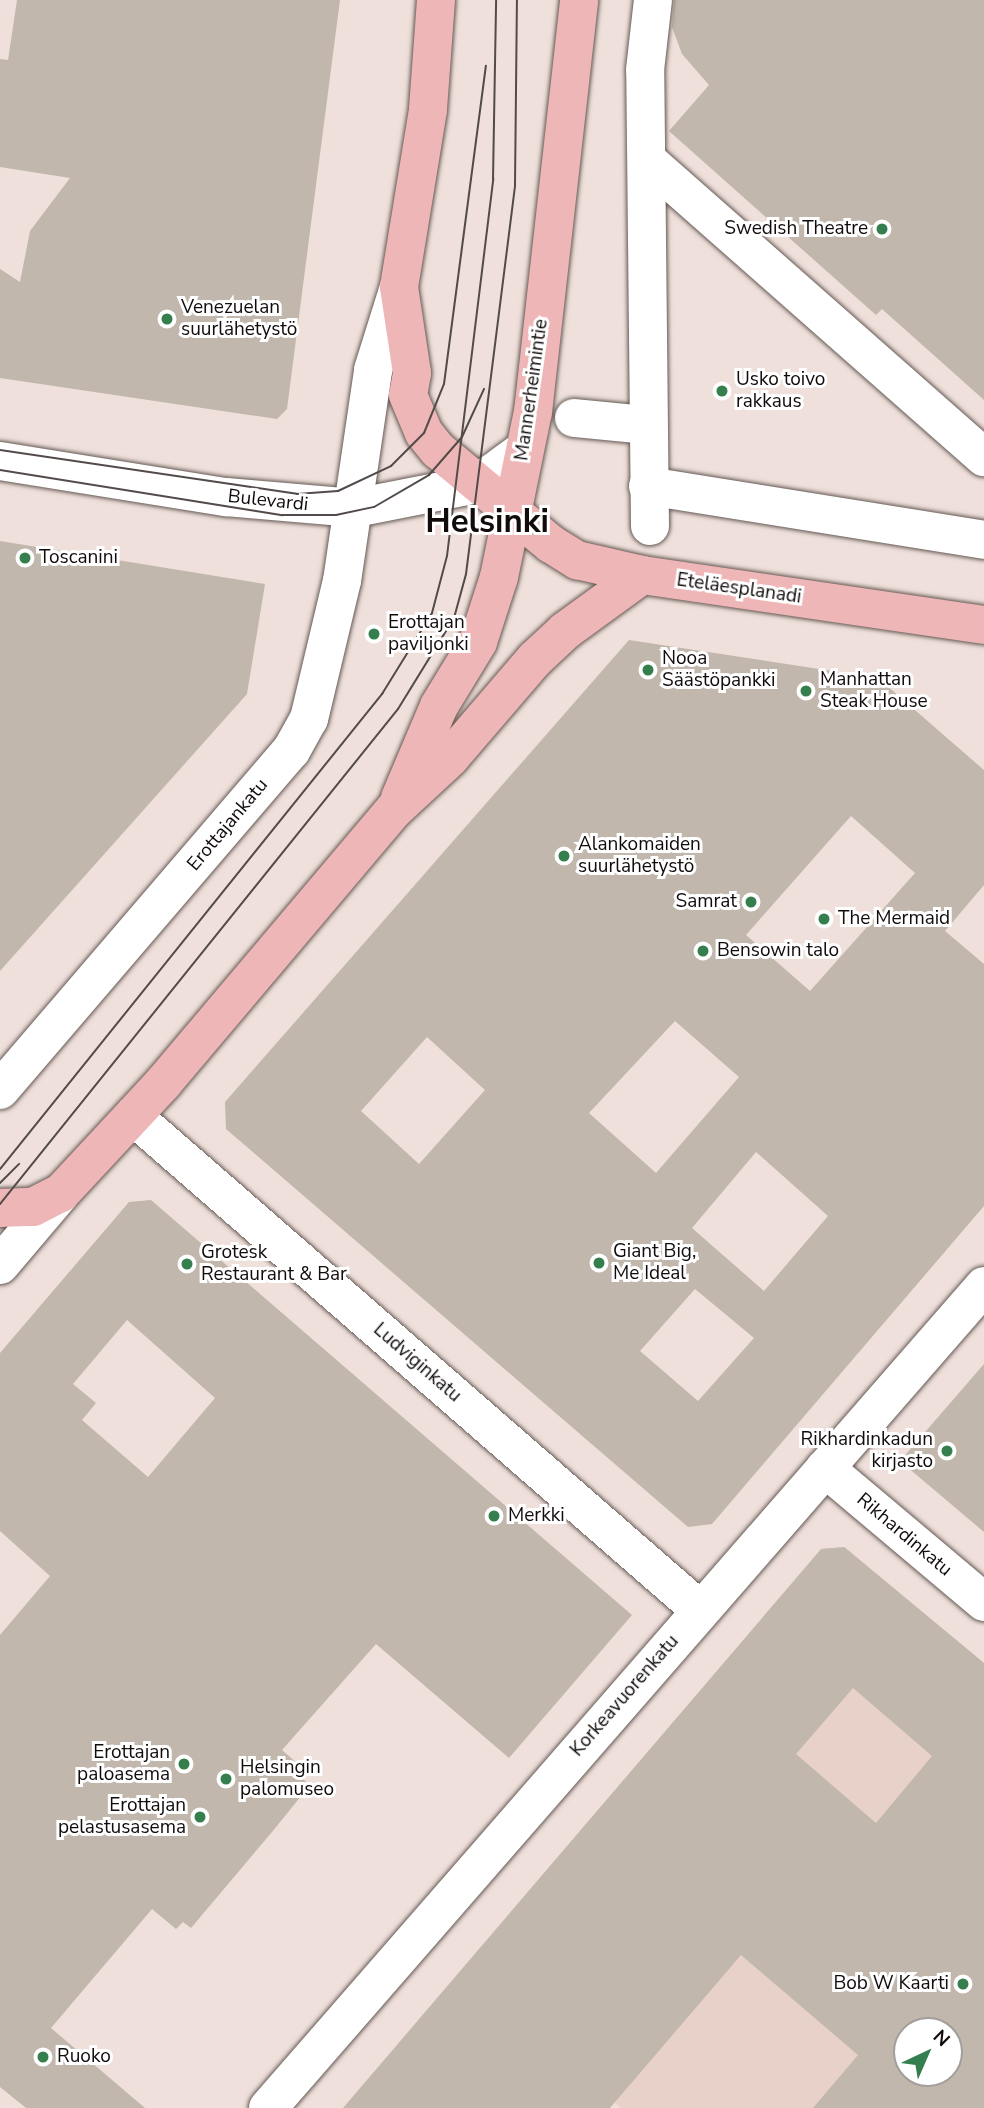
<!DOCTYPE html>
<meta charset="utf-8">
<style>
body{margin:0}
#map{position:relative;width:984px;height:2108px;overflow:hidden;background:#efe0db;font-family:"Nunito Sans",sans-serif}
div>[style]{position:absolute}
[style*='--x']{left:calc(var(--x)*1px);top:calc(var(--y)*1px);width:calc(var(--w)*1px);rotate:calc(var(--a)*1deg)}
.built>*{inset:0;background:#e8d1c9}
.building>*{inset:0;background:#c1b7ad}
.roads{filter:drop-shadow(0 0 2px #655954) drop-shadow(0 0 2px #655954)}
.minor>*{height:38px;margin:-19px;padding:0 19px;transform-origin:19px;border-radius:19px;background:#fff}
.major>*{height:38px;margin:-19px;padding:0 19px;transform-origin:19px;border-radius:19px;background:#eeb6b6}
.tram>*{height:2px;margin:-1px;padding:0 1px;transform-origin:1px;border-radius:1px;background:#534b49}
.dots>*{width:19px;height:19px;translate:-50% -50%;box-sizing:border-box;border:4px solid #fff;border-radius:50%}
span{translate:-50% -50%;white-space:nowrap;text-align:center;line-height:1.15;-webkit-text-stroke:6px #fff;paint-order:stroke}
.poi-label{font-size:19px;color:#110c0b}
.right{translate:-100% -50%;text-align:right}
.left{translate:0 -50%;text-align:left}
.street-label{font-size:19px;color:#110c0b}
.town-label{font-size:33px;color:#110c0b;font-weight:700}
.north{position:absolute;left:893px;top:2017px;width:70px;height:70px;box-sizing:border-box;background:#fff;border:2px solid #a09e9d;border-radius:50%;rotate:44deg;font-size:19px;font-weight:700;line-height:28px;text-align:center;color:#110c0b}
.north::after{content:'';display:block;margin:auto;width:24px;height:32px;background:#347f4d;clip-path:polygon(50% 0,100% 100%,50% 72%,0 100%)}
</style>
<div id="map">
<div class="built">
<i style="clip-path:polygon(evenodd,845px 1547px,984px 1663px,984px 2108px,621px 2108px,461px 1971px,822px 1549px,845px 1547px,907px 2031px,949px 2031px,949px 2073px,907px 2073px,907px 2031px)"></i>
</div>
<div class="building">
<i style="clip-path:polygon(17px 0,340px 0,287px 409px,277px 419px,0 378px,0 269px,20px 282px,30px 231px,70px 178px,0 167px,0 59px,8px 60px)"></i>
<i style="clip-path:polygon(674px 0,984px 0,984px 400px,882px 309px,876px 315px,669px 131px,709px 85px,682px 54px,672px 27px)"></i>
<i style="clip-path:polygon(0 541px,265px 584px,247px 694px,0 971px)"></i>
<i style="clip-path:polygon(evenodd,629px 640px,878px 678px,984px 770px,984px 885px,945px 931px,984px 964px,984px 1206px,712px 1524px,688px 1527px,226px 1129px,225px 1102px,629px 640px,851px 816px,915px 873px,810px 991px,746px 935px,851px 816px,629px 640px,675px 1021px,739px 1077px,656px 1173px,589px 1113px,675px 1021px,629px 640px,427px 1037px,485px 1090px,419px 1164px,361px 1111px,427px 1037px,629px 640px,756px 1152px,828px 1216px,764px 1291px,692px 1228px,756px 1152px,629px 640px,695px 1289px,754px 1338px,698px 1401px,640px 1351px,695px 1289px)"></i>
<i style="clip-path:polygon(evenodd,151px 1200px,632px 1615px,509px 1758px,376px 1644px,282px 1750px,308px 1773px,303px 1779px,310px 1785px,272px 1832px,191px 1928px,183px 1922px,176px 1929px,152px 1909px,51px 2028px,145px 2108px,26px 2108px,0 2087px,0 1635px,50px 1576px,0 1531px,0 1353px,129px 1202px,151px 1200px,127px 1320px,215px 1398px,148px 1477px,82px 1420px,96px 1403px,73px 1384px,127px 1320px)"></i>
<i style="clip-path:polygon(984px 1364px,984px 1532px,900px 1461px)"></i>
<i style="clip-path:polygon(evenodd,844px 1547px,984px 1663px,984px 2108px,813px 2108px,858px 2055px,741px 1955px,610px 2108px,343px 2108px,821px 1549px,844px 1547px,853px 1688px,932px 1756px,876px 1823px,796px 1754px,853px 1688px,844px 1547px,907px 2031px,949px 2031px,949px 2073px,907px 2073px,907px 2031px)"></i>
</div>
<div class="roads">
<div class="minor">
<i style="--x:648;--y:161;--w:448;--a:41.4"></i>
<i style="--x:574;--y:418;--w:73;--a:5.5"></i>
<i style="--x:0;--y:461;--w:229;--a:9.1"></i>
<i style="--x:226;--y:497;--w:129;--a:4.9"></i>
<i style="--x:355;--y:508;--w:124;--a:-11.1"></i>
<i style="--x:477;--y:484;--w:58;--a:-35.9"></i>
<i style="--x:648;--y:486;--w:340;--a:9.1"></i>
<i style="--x:650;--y:526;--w:456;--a:-90.6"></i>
<i style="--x:645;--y:70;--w:70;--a:-83.5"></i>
<i style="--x:0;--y:1090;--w:447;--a:-49.4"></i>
<i style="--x:291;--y:751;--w:37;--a:-61"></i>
<i style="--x:309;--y:719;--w:142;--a:-76.6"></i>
<i style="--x:342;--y:581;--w:213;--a:-81.6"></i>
<i style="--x:373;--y:370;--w:87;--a:-72.6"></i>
<i style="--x:133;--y:1116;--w:752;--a:41.06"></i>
<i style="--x:0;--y:1265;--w:94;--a:-49.7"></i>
<i style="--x:825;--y:1468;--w:208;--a:40.1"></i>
<i style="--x:268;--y:2108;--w:1090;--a:-48.94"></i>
</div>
<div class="major">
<i style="--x:436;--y:0;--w:110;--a:94.2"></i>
<i style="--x:428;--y:110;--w:179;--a:99.3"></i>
<i style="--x:399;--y:287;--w:87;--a:81.4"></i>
<i style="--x:412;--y:373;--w:22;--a:100"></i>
<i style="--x:408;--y:395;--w:41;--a:67.2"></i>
<i style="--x:424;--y:433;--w:22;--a:51"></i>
<i style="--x:438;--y:450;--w:147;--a:39.8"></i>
<i style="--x:551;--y:544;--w:31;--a:32"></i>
<i style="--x:577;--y:560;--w:67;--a:13"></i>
<i style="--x:642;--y:575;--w:346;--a:8.3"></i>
<i style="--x:400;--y:798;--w:100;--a:-67"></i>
<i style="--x:439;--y:706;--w:75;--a:-58.6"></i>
<i style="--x:478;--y:642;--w:68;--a:-72.1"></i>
<i style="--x:499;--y:577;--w:168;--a:-78.4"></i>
<i style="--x:533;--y:412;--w:415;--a:-83.6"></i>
<i style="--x:0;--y:1208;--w:33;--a:-2"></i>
<i style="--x:33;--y:1207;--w:31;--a:-27"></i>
<i style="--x:61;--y:1193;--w:151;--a:-47.1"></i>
<i style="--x:164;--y:1082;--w:358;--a:-49.8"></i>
<i style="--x:395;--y:809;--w:75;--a:-42.8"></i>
<i style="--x:450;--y:758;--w:130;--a:-49.4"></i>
<i style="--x:535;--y:659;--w:41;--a:-43"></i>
<i style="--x:565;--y:631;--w:95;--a:-36"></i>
</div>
</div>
<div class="tram">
<i style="--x:0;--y:450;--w:300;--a:8.4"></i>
<i style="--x:297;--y:494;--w:41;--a:-4.2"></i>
<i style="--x:338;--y:491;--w:59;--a:-25.3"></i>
<i style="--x:391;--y:466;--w:47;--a:-45"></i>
<i style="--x:424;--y:433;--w:53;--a:-67.8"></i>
<i style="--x:444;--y:384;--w:321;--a:-82.5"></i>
<i style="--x:0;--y:470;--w:286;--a:9.1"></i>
<i style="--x:282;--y:515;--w:54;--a:0"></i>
<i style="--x:336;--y:515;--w:39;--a:-12"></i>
<i style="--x:374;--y:507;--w:64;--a:-30.2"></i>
<i style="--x:429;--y:475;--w:50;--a:-49"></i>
<i style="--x:462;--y:437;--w:53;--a:-65.4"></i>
<i style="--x:0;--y:1169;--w:610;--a:-51.19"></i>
<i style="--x:382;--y:694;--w:95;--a:-58.3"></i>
<i style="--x:432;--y:613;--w:59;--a:-75.3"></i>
<i style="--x:447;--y:556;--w:380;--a:-83"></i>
<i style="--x:493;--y:179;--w:179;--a:-89"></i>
<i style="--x:0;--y:1183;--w:27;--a:-45"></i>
<i style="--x:0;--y:1204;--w:635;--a:-51.2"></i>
<i style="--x:398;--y:709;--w:107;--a:-58.4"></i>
<i style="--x:454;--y:618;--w:46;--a:-74.7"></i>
<i style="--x:466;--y:574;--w:392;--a:-82.8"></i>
<i style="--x:515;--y:185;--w:185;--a:-89.4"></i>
</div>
<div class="dots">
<i style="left:882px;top:229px;background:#347f4d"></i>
<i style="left:167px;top:319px;background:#347f4d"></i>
<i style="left:722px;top:391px;background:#347f4d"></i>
<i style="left:25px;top:558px;background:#347f4d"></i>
<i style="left:374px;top:634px;background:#347f4d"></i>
<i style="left:648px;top:670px;background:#347f4d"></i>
<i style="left:806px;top:691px;background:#347f4d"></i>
<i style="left:564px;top:856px;background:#347f4d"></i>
<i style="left:751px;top:902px;background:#347f4d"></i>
<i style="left:824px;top:919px;background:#347f4d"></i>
<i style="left:703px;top:951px;background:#347f4d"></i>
<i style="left:599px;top:1263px;background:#347f4d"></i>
<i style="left:187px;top:1264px;background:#347f4d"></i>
<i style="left:947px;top:1451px;background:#347f4d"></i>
<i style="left:494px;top:1516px;background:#347f4d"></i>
<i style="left:184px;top:1764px;background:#347f4d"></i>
<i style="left:226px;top:1779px;background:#347f4d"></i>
<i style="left:200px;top:1817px;background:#347f4d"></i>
<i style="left:963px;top:1984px;background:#347f4d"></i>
<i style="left:43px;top:2057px;background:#347f4d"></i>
</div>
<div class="poi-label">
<span class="right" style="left:868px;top:229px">Swedish Theatre</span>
<span class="left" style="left:181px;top:319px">Venezuelan<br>suurlähetystö</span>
<span class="left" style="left:736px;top:391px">Usko toivo<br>rakkaus</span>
<span class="left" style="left:39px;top:558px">Toscanini</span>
<span class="left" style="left:388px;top:634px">Erottajan<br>paviljonki</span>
<span class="left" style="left:662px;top:670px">Nooa<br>Säästöpankki</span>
<span class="left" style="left:820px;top:691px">Manhattan<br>Steak House</span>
<span class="left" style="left:578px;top:856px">Alankomaiden<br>suurlähetystö</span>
<span class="right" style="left:737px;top:902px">Samrat</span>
<span class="left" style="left:838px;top:919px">The Mermaid</span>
<span class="left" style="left:717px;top:951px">Bensowin talo</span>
<span class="left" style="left:613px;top:1263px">Giant Big,<br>Me Ideal</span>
<span class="left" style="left:201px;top:1264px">Grotesk<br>Restaurant &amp; Bar</span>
<span class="right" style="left:933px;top:1451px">Rikhardinkadun<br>kirjasto</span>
<span class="left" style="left:508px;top:1516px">Merkki</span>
<span class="right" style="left:170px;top:1764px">Erottajan<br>paloasema</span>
<span class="left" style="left:240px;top:1779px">Helsingin<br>palomuseo</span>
<span class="right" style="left:186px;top:1817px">Erottajan<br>pelastusasema</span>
<span class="right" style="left:949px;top:1984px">Bob W Kaarti</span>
<span class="left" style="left:57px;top:2057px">Ruoko</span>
</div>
<div class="street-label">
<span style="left:532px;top:390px;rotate:-82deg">Mannerheimintie</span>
<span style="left:268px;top:501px;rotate:6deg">Bulevardi</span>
<span style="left:739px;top:589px;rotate:8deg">Eteläesplanadi</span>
<span style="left:228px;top:825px;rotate:-50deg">Erottajankatu</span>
<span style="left:417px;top:1363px;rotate:41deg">Ludviginkatu</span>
<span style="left:904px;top:1535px;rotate:40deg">Rikhardinkatu</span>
<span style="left:625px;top:1696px;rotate:-49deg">Korkeavuorenkatu</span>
</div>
<div class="town-label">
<span style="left:487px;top:522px">Helsinki</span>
</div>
<div class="north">N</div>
</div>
